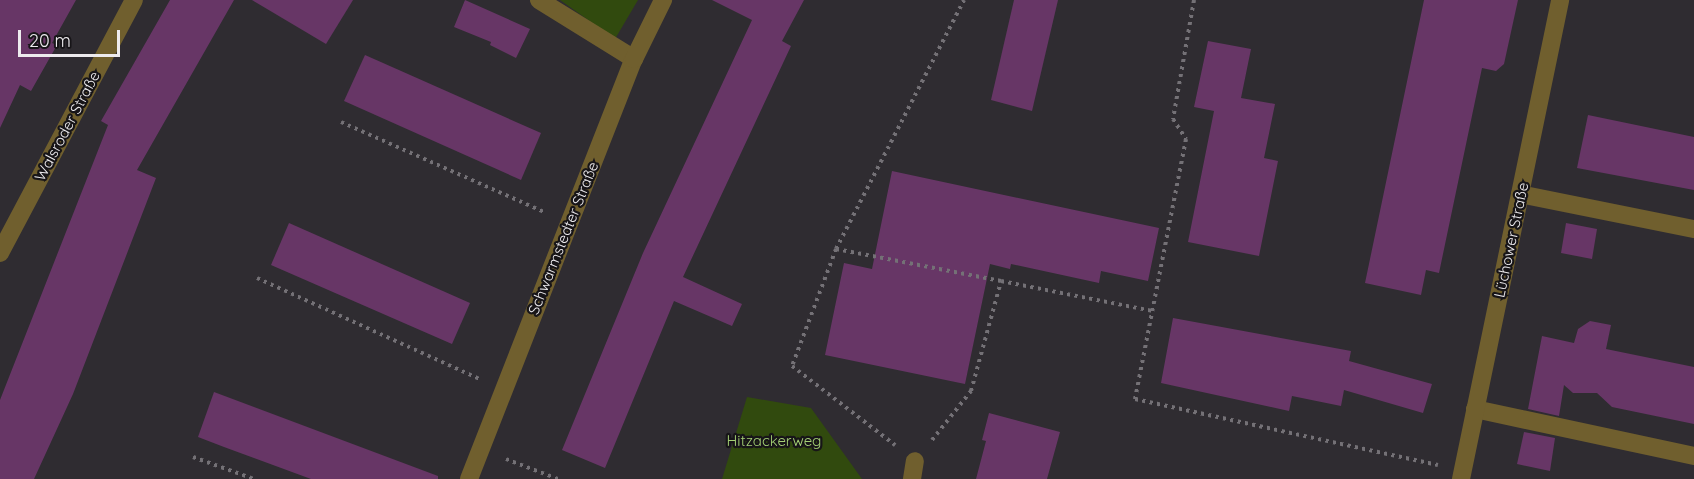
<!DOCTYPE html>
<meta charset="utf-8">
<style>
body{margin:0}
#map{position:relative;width:1694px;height:479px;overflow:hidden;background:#2f2c31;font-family:Quicksand,sans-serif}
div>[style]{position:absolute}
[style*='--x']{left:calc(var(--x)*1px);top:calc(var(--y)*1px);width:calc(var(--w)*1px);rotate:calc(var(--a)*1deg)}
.green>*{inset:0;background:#314a0e}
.building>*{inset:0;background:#673666}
.path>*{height:4px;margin-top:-2px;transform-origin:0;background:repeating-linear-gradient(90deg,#747176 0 3px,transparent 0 7.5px)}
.lane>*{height:18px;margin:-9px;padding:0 9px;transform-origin:9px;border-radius:9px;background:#705f2e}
.street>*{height:18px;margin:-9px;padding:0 9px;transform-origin:9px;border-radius:9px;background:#705f2e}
span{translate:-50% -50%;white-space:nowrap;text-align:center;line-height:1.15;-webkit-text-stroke:4.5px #171518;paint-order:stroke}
.street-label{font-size:15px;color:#edebee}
.park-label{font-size:15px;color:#a5d175}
.scale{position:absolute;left:18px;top:30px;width:102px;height:27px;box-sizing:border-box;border:3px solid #edebee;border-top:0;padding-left:8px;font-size:18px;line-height:21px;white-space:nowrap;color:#edebee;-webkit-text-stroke:4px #171518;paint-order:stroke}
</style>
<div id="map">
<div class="green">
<i style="clip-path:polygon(560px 0,638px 0,615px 39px)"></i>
<i style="clip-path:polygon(747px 397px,811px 408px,862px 479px,722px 479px)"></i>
</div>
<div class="building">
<i style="clip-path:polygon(0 0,76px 0,52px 43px,57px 45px,31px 91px,20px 85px,0 128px)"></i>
<i style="clip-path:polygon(170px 0,234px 0,137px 170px,156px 178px,73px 394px,34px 479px,0 479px,0 400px,108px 125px,101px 121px)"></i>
<i style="clip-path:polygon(252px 0,353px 0,326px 44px)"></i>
<i style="clip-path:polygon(465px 0,530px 29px,516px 58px,490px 45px,491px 42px,454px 27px)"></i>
<i style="clip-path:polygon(712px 0,804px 0,782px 41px,791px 46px,683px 277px,742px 304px,732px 326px,674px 301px,605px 468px,562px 450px,643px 253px,752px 20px)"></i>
<i style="clip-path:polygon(1014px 0,1058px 0,1032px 111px,991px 100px)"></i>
<i style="clip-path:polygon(1424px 0,1518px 0,1504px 64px,1496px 71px,1482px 68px,1439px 273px,1426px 270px,1421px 295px,1365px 283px)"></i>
<i style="clip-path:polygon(1208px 41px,1251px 49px,1241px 98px,1275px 104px,1264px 158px,1278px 161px,1259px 256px,1188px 242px,1214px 111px,1194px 107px)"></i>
<i style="clip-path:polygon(365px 55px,541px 133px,521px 180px,344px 101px)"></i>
<i style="clip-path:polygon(1588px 115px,1694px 137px,1694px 190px,1577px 168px)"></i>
<i style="clip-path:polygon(892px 171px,1159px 228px,1148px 281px,1101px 271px,1099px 283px,1011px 264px,1010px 269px,990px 264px,965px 384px,825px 355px,844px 263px,872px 269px)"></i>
<i style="clip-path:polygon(289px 223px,470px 303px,452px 344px,271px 265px)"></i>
<i style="clip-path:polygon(1566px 223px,1597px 229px,1592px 259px,1561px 253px)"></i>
<i style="clip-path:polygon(1173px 318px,1351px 351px,1349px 361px,1432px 384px,1423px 413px,1344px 390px,1341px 406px,1292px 396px,1289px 411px,1161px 383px)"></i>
<i style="clip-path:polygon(1590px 321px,1611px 325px,1606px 349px,1694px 367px,1694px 424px,1612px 407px,1597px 393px,1573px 393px,1564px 385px,1559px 416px,1528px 409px,1542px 336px,1574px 343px,1578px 329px)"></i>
<i style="clip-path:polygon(214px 392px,438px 476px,438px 479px,311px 479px,224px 447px,198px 437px)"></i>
<i style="clip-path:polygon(989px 413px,1060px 432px,1047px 479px,976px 479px,986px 441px,982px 440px)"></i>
<i style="clip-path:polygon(1524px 432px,1555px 438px,1550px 471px,1517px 464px)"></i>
</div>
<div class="path">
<i style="--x:1194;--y:0;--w:121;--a:100"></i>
<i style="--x:1173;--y:119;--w:24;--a:57"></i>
<i style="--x:1186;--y:139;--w:265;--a:101.1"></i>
<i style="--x:1135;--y:399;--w:310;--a:12.3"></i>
<i style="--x:341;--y:122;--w:224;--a:23.9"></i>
<i style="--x:836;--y:249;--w:125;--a:110.6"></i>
<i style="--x:792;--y:366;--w:130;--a:37.5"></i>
<i style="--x:257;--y:278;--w:245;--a:24.4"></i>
<i style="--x:1001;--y:281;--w:154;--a:11.2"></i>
<i style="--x:932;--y:440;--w:63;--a:-51.5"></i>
<i style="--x:971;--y:391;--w:114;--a:-74.7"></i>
<i style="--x:1001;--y:281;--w:168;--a:-169"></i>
<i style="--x:836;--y:249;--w:280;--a:-62.8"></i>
<i style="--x:193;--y:457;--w:65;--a:19.8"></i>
<i style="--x:506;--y:459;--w:56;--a:21"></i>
</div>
<div class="lane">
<i style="--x:1520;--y:194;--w:177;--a:11.4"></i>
<i style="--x:1475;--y:409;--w:224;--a:12.1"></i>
</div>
<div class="street">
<i style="--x:539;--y:0;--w:112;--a:31.8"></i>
<i style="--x:0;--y:253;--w:286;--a:-62.1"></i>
<i style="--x:469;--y:479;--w:451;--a:-68.6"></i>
<i style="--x:634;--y:59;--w:66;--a:-63.8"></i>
<i style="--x:912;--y:479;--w:18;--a:-81"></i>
<i style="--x:1461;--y:479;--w:489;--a:-78.3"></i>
</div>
<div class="street-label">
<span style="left:67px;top:126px;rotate:-62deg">Walsroder Straße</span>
<span style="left:563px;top:238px;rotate:-68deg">Schwarmstedter Straße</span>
<span style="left:1511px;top:240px;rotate:-78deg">Lüchower Straße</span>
</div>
<div class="park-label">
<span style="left:774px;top:441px">Hitzackerweg</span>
</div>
<div class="scale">20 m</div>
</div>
